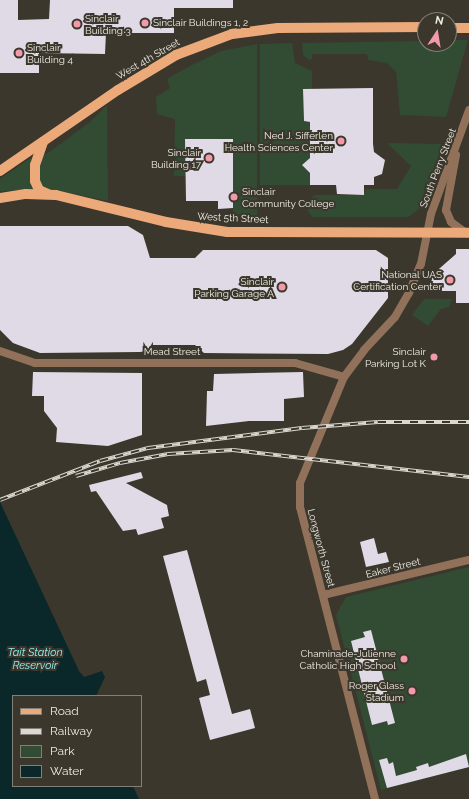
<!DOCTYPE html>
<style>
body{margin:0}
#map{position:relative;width:469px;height:799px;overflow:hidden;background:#3b372c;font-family:Raleway,sans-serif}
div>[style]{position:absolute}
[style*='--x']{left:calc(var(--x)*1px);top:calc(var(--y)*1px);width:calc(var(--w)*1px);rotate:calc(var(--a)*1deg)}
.green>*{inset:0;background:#324b33}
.water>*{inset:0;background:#0a2829}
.building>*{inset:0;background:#e0d9e6}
.minor>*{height:8px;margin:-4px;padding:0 4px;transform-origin:4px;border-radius:4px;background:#92715a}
.tertiary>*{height:8px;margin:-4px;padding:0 4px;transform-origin:4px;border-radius:4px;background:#92715a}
.primary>*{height:10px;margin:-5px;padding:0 5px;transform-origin:5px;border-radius:5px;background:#eca979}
.rail>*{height:4px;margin-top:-2px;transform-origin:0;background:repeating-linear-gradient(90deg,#3b372c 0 8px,#dad8d0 0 16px);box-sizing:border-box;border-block:1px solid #dad8d0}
.dots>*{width:11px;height:11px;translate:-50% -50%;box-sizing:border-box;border:2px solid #3b372c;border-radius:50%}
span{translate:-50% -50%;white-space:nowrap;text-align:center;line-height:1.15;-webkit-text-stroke:4px #3b372c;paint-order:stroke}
.poi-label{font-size:10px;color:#edebe4}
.left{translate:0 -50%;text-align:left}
.right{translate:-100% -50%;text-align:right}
.street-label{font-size:10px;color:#edebe4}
.water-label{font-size:11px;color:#94f1f5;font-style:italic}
.legend{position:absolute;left:12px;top:695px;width:130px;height:92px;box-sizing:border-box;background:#3b372c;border:1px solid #827f76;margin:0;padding:5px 7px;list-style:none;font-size:12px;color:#edebe4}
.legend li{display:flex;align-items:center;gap:8px;height:20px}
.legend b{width:20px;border:1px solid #827f76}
.north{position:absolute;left:417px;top:12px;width:40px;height:40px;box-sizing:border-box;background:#3b372c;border:1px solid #827f76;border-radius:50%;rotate:12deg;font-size:11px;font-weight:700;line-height:16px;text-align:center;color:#edebe4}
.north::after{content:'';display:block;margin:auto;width:14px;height:18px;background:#f29aac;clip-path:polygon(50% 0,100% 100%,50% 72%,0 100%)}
</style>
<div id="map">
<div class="green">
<i style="clip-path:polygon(449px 40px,468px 40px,446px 117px,400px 115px,396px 72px,387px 63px,368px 60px,367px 54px,312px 54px,312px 59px,309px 60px,303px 55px,302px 43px,425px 41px,425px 44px,449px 44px)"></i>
<i style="clip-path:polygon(292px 43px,295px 63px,312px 71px,312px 89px,303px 89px,304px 121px,310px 122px,310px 185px,260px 185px,260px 44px)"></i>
<i style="clip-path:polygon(257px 44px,257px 216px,233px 214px,232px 139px,185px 139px,186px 176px,174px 176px,175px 119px,157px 114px,156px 97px,170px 88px,167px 79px,192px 65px,221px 51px)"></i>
<i style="clip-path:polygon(107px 105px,108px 201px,51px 189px,0 191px,0 179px,29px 159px,48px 153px,90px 122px)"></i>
<i style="clip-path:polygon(387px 143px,443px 144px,426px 204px,408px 217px,312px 217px,307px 209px,308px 200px,315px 195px,363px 195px,366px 189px,397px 189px,411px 166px)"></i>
<i style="clip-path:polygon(424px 299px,452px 299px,449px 307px,441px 309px,428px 326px,412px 315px)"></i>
<i style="clip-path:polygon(469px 567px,469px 767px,381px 790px,336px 615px,346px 597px)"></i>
</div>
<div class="water">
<i style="clip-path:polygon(0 502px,79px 671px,84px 677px,102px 671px,105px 677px,96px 696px,13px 696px,13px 786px,133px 786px,139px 799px,0 799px)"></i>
</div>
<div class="building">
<i style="clip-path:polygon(0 0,18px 0,18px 20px,49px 19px,50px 0,233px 0,233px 8px,174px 8px,174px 33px,106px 33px,105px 54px,39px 53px,39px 73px,0 73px)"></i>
<i style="clip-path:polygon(373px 88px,373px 144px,374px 152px,385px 160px,382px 174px,374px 177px,374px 185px,364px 185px,364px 195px,337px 194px,336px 185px,310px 185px,310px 173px,302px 165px,310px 158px,310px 122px,304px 121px,303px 89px)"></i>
<i style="clip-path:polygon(185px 139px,233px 139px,233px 208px,218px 209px,218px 201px,186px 201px)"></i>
<i style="clip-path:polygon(0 226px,128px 226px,143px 235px,150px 258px,195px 258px,203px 250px,376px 250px,388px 258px,388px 298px,352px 344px,343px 350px,328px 354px,204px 353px,195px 345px,152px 345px,147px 351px,140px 352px,40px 353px,13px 343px,0 330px)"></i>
<i style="clip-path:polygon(456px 249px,469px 249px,469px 303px,456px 303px,456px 291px,431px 291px,432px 275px,456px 254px)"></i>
<i style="clip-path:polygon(33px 372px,142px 373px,142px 435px,108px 446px,56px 442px,57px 428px,44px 411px,44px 396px,32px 396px)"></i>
<i style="clip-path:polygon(303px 372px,304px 397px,284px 399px,284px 421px,249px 421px,206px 426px,207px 391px,213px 391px,214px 374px)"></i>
<i style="clip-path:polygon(141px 472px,143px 478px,126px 483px,167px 505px,169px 516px,161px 518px,164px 528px,138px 535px,136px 529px,123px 531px,96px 491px,91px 492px,89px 485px)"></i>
<i style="clip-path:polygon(374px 538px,378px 554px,386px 552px,389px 562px,366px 567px,360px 542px)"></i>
<i style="clip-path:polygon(187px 550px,232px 714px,250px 709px,255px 728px,210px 740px,199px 698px,210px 695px,206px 679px,197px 682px,163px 556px)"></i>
<i style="clip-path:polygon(371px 630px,395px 723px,388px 725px,387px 721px,372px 725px,351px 641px,365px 637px,363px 632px)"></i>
<i style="clip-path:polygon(466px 754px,469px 767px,387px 788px,379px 760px,387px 758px,389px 764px,393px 762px,396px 776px,417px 770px,416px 767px,428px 763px,429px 767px)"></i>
</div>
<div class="minor">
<i style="--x:323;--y:595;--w:150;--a:-13.5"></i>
</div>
<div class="tertiary">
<i style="--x:456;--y:155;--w:56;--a:100.3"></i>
<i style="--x:446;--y:210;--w:13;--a:67"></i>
<i style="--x:451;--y:222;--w:19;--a:36"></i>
<i style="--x:0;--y:351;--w:37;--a:19"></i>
<i style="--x:35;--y:363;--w:260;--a:0"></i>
<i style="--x:295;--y:363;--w:51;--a:15.9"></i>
<i style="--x:375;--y:799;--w:301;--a:-104.4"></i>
<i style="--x:300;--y:507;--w:24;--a:-90"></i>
<i style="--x:300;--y:483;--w:115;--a:-67.5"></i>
<i style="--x:344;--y:377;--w:34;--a:-53"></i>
<i style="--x:364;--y:350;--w:45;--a:-46.8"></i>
<i style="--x:395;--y:317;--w:28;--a:-60"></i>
<i style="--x:409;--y:293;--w:31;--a:-68"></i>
<i style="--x:421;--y:264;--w:51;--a:-78.7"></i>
<i style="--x:431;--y:214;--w:111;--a:-69.9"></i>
</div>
<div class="primary">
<i style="--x:449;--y:28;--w:20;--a:0"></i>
<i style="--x:43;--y:142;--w:24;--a:109"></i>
<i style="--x:35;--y:165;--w:16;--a:90"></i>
<i style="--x:35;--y:181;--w:10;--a:66"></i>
<i style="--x:39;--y:190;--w:10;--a:24"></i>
<i style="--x:0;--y:171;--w:143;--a:-34.5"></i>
<i style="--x:118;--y:90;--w:68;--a:-31.1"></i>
<i style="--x:176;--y:55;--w:60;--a:-20.6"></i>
<i style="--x:232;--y:34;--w:46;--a:-7.4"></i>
<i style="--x:278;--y:28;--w:147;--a:-0.4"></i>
<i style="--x:0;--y:198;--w:26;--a:-9"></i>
<i style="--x:26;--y:194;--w:30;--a:2"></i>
<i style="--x:56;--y:195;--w:113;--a:13.8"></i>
<i style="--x:166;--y:222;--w:62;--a:9.3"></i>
<i style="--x:227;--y:232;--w:242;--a:0.2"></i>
</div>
<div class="rail">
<i style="--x:76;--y:476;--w:46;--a:-16.5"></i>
<i style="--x:120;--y:463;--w:49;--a:-10.6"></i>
<i style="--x:168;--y:454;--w:65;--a:-3.5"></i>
<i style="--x:233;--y:450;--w:238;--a:6.5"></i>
<i style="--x:0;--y:500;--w:107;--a:-21.3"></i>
<i style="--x:100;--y:461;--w:50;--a:-15.2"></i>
<i style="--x:148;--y:448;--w:155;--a:-7.4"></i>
<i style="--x:302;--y:428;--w:76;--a:-4.5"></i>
<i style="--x:378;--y:422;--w:91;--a:0"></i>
</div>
<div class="dots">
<i style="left:145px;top:23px;background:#f29aac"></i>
<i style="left:77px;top:24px;background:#f29aac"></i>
<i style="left:19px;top:53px;background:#f29aac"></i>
<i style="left:341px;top:141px;background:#f29aac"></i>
<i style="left:209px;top:158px;background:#f29aac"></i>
<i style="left:234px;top:197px;background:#f29aac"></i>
<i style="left:450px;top:280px;background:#f29aac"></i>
<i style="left:282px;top:287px;background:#f29aac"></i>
<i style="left:434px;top:357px;background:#f29aac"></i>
<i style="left:404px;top:659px;background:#f29aac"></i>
<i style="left:412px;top:691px;background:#f29aac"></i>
</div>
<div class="poi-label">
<span class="left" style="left:85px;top:24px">Sinclair<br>Building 3</span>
<span class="left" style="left:153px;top:23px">Sinclair Buildings 1, 2</span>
<span class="left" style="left:27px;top:53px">Sinclair<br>Building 4</span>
<span class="right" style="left:333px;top:141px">Ned J. Sifferlen<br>Health Sciences Center</span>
<span class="right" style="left:201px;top:158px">Sinclair<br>Building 17</span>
<span class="left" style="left:242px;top:197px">Sinclair<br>Community College</span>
<span class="right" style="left:442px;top:280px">National UAS<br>Certification Center</span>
<span class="right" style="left:274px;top:287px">Sinclair<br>Parking Garage A</span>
<span class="right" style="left:426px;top:357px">Sinclair<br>Parking Lot K</span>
<span class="right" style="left:396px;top:659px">Chaminade-Julienne<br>Catholic High School</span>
<span class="right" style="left:404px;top:691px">Roger Glass<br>Stadium</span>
</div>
<div class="street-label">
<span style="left:148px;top:59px;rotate:-30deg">West 4th Street</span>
<span style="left:438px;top:168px;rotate:-69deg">South Perry Street</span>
<span style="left:233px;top:218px;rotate:3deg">West 5th Street</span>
<span style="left:172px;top:352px">Mead Street</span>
<span style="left:321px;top:548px;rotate:75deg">Longworth Street</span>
<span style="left:393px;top:568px;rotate:-14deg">Eaker Street</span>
</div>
<div class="water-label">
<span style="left:35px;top:660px">Tait Station<br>Reservoir</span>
</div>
<ul class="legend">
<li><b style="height:5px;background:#eca979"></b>Road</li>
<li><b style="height:5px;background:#dad8d0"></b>Railway</li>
<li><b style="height:11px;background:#324b33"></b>Park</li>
<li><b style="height:11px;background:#0a2829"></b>Water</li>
</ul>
<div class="north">N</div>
</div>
